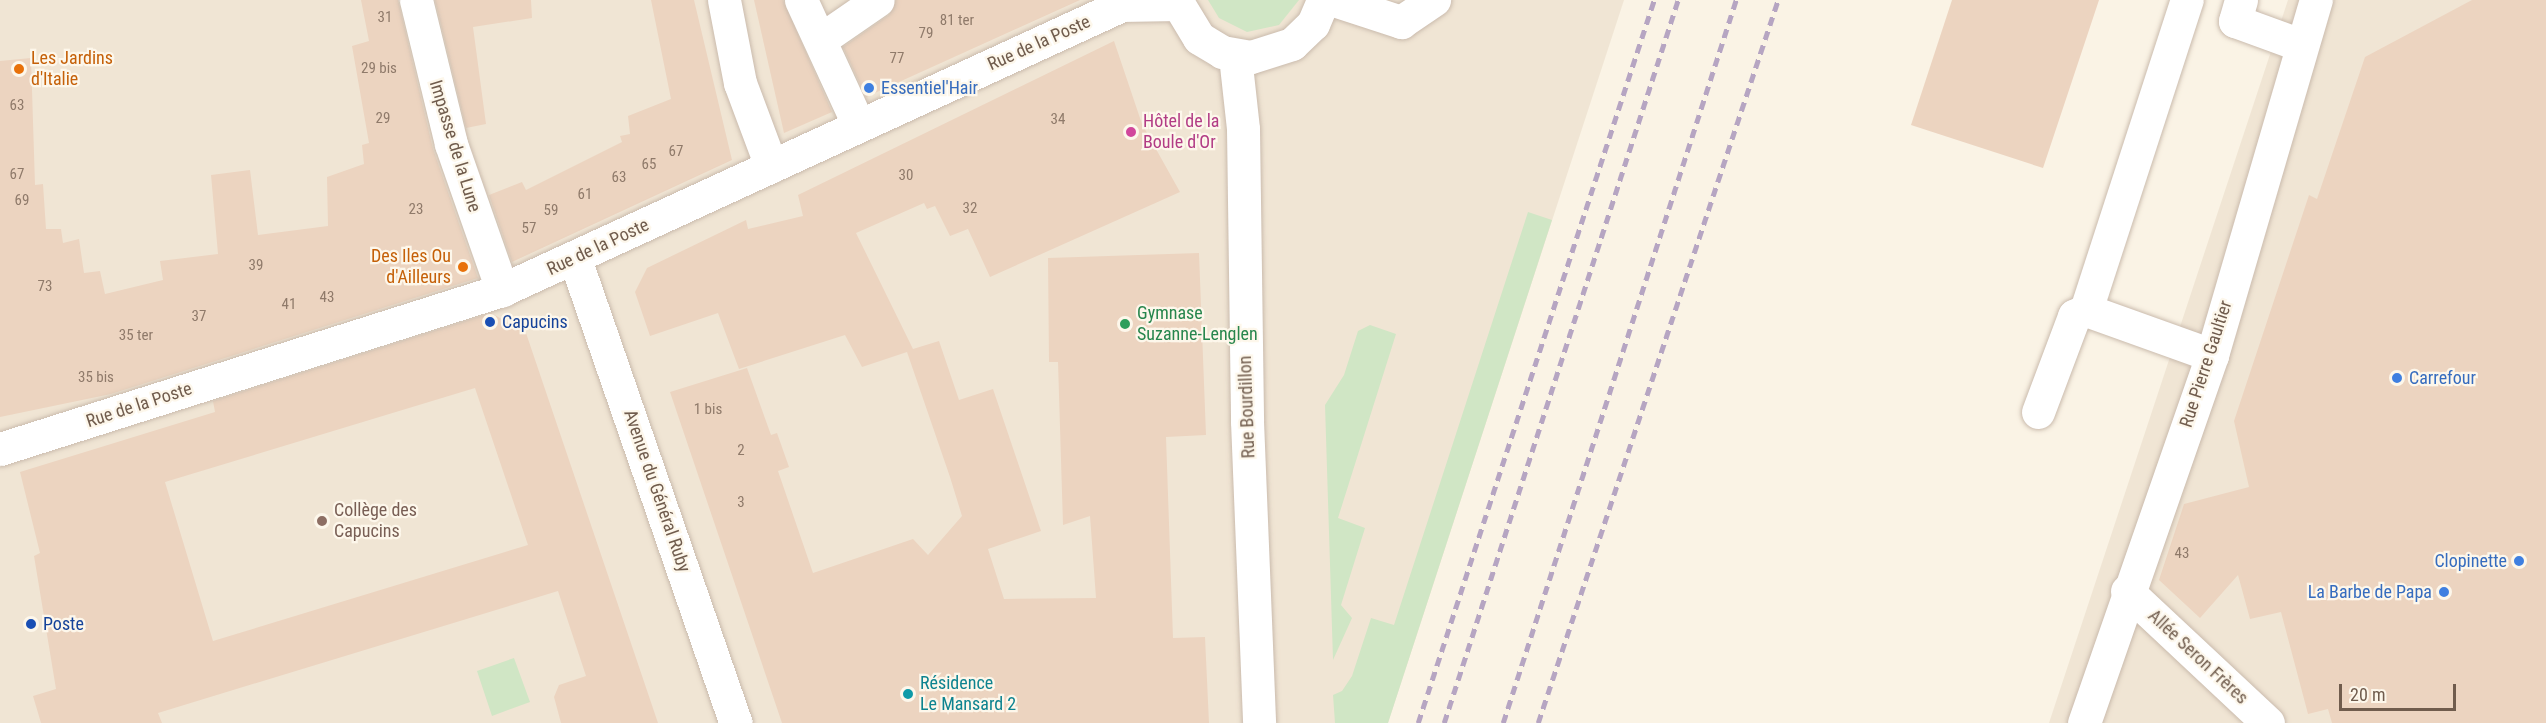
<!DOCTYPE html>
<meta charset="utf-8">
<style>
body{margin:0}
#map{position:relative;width:2546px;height:723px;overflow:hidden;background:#faf3e5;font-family:"Roboto Condensed",sans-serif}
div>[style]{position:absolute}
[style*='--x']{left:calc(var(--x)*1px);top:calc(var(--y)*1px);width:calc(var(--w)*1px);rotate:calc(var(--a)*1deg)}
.residential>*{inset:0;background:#f0e5d4}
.green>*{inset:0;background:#d0e6c5}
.building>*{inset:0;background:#ecd4c0}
.roads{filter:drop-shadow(0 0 2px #cabbad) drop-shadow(0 0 2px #cabbad)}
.minor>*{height:33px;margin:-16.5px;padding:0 16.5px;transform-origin:16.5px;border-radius:16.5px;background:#fff}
.rail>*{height:4.5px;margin-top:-2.25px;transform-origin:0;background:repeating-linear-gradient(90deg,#b6a5c2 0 9px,transparent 0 15px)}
.dots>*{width:16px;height:16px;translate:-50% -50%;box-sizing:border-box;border:3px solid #fdf7eb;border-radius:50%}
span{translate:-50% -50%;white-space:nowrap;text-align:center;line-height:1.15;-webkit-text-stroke:4.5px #fdf7eb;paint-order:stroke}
.number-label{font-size:15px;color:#8f7a6a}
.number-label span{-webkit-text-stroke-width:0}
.street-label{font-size:18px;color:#705c4d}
.food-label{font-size:18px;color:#c56008}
.left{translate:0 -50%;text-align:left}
.right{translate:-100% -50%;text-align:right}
.shop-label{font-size:18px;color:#366cbe}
.hotel-label{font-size:18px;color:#b23c85}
.leisure-label{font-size:18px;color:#27864d}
.transit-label{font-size:18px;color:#164399}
.education-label{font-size:18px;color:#785e54}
.culture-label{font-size:18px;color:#0d838f}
.scale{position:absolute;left:2339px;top:684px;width:117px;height:27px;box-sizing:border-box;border:3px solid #705c4d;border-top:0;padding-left:8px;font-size:18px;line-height:21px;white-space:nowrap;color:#705c4d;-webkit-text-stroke:4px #fdf7eb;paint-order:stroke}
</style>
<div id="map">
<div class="residential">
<i style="clip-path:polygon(0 0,1624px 0,1388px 723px,0 723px)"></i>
<i style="clip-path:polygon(2288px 0,2546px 0,2546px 723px,2049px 723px)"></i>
</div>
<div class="green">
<i style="clip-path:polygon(1208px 0,1299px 0,1279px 25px,1247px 32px,1219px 18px)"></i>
<i style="clip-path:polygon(1528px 212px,1552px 220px,1388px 723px,1335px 723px,1333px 695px,1342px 691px,1352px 676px,1371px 618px,1394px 625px)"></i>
<i style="clip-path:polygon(1370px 325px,1396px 334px,1338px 518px,1365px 528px,1341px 605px,1352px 618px,1333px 660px,1325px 405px,1344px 375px,1358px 331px)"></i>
<i style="clip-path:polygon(514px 658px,530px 702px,492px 716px,477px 671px)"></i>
</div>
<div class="building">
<i style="clip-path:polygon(361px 0,398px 0,433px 149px,478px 278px,111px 394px,0 417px,0 61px,31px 58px,35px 185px,43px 184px,46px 229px,61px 229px,63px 243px,79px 239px,84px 273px,100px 271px,105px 294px,163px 280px,160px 261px,218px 254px,211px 175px,250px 170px,258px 235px,328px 226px,327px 177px,364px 164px,362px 145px,369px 143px,352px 46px,369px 41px)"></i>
<i style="clip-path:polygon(435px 0,531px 0,532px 18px,473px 27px,486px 124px,466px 128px)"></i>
<i style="clip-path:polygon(651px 0,694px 0,732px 160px,512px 262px,489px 195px,522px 182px,526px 190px,622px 142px,620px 136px,630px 134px,628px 116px,671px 99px)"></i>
<i style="clip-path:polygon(754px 0,783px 0,832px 112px,784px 133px)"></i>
<i style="clip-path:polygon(896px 0,1080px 0,866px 97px,843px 47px,889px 15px)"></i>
<i style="clip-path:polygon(1952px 0,2099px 0,2043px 168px,1911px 125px)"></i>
<i style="clip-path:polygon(2472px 0,2546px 0,2546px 723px,2332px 723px,2328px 709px,2308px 714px,2281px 612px,2250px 619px,2238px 575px,2200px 618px,2159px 580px,2184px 504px,2249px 487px,2234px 421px,2309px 195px,2317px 199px,2365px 57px)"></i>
<i style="clip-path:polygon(1114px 41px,1142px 124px,1180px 192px,990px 277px,968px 229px,950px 236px,935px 206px,927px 209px,924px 203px,856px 233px,913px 349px,939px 341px,959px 400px,993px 389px,1041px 531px,988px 549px,1004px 599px,1096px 598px,1090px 516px,1063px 525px,1058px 362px,1049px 362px,1048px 258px,1199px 253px,1206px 435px,1166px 437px,1173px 638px,1205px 637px,1209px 723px,782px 723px,670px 392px,747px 368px,771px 435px,777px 433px,789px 467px,778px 471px,813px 573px,913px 539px,928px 555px,962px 516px,950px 477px,907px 352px,862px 367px,845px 335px,739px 369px,718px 313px,650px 336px,635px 292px,647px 268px,746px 220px,748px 229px,803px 216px,798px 195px)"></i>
<i style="clip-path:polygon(evenodd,491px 313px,526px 333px,658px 723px,561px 723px,554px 697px,559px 685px,586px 676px,558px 591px,158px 713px,162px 723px,41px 723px,33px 696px,56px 689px,34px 556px,40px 553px,20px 472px,215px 412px,213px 401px,491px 313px,475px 388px,528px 545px,213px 641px,165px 482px,475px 388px)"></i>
</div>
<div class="roads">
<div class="minor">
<i style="--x:416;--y:0;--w:148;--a:76.3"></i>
<i style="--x:451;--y:144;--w:155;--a:70.7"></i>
<i style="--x:724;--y:0;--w:85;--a:79.1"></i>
<i style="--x:740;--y:83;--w:89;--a:69.5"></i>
<i style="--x:801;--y:0;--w:124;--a:65.3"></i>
<i style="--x:1176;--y:0;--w:44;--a:58.8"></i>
<i style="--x:1199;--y:38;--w:27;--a:31"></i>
<i style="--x:1222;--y:52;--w:29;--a:10"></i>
<i style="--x:1251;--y:57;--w:43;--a:-17.6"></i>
<i style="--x:1292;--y:44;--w:29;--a:-44"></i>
<i style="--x:1313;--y:24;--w:26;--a:-67"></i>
<i style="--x:1334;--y:0;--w:71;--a:18.2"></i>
<i style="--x:1401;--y:22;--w:40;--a:-34"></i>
<i style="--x:2241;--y:0;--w:22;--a:106"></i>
<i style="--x:2235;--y:21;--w:70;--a:20"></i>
<i style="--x:820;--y:40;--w:70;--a:-34.6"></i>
<i style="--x:1235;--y:56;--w:73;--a:83.7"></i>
<i style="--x:1243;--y:129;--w:292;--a:89.2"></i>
<i style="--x:1247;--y:421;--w:302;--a:87.7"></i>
<i style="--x:575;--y:259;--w:491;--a:70.9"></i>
<i style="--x:2086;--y:310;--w:134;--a:19.7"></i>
<i style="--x:2038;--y:412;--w:103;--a:-69.4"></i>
<i style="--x:2074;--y:316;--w:13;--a:-27"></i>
<i style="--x:2086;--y:310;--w:326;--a:-72"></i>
<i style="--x:0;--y:449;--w:527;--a:-17.57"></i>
<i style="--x:502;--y:290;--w:682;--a:-24.69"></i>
<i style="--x:1122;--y:5;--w:55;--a:-1"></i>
<i style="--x:2127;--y:591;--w:193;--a:43.1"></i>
<i style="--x:2084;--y:723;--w:390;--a:-70.8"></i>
<i style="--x:2212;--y:355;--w:370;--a:-73.7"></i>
</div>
</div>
<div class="rail">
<i style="--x:1418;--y:723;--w:761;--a:-71.92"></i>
<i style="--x:1444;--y:723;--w:760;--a:-72.07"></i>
<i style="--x:1503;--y:723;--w:760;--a:-72.14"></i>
<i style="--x:1538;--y:723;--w:762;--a:-71.64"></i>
</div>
<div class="dots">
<i style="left:19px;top:69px;background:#e8710a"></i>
<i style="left:869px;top:88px;background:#3f7fe0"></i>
<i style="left:1131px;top:132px;background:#d1479c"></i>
<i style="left:463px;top:267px;background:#e8710a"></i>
<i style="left:490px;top:322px;background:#1a4fb4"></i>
<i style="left:1125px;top:324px;background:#2e9e5b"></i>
<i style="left:2397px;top:378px;background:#3f7fe0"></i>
<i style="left:322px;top:521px;background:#8d6e63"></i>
<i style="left:2519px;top:561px;background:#3f7fe0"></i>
<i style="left:2444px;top:592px;background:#3f7fe0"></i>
<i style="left:31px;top:624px;background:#1a4fb4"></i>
<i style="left:908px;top:694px;background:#0f9aa8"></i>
</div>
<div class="number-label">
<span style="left:385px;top:18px">31</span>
<span style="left:957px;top:21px">81 ter</span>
<span style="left:926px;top:34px">79</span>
<span style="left:897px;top:59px">77</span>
<span style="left:379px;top:69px">29 bis</span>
<span style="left:17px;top:106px">63</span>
<span style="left:383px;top:119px">29</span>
<span style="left:1058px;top:120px">34</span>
<span style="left:676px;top:152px">67</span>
<span style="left:649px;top:165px">65</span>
<span style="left:17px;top:175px">67</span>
<span style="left:906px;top:176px">30</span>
<span style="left:619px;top:178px">63</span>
<span style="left:585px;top:195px">61</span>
<span style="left:22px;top:201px">69</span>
<span style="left:970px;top:209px">32</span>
<span style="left:416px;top:210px">23</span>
<span style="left:551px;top:211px">59</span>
<span style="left:529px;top:229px">57</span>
<span style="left:256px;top:266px">39</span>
<span style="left:45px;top:287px">73</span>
<span style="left:327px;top:298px">43</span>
<span style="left:289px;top:305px">41</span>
<span style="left:199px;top:317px">37</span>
<span style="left:136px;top:336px">35 ter</span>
<span style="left:96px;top:378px">35 bis</span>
<span style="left:708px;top:410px">1 bis</span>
<span style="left:741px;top:451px">2</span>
<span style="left:741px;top:503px">3</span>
<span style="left:2182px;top:554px">43</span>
</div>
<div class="street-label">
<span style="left:1039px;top:43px;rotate:-24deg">Rue de la Poste</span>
<span style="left:455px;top:146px;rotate:73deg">Impasse de la Lune</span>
<span style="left:598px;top:247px;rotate:-25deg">Rue de la Poste</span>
<span style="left:2206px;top:364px;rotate:-72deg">Rue Pierre Gaultier</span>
<span style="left:139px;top:405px;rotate:-18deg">Rue de la Poste</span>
<span style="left:1247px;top:407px;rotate:-92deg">Rue Bourdillon</span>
<span style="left:657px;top:491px;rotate:71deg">Avenue du Général Ruby</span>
<span style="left:2198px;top:657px;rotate:43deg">Allée Seron Frères</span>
</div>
<div class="food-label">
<span class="left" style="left:31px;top:69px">Les Jardins<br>d'Italie</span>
<span class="right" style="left:451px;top:267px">Des Iles Ou<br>d'Ailleurs</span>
</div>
<div class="shop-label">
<span class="left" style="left:881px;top:88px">Essentiel'Hair</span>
<span class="left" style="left:2409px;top:378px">Carrefour</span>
<span class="right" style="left:2507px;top:561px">Clopinette</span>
<span class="right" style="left:2432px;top:592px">La Barbe de Papa</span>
</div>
<div class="hotel-label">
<span class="left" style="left:1143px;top:132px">Hôtel de la<br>Boule d'Or</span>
</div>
<div class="leisure-label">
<span class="left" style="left:1137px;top:324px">Gymnase<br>Suzanne-Lenglen</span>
</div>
<div class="transit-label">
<span class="left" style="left:502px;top:322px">Capucins</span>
<span class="left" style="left:43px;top:624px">Poste</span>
</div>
<div class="education-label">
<span class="left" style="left:334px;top:521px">Collège des<br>Capucins</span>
</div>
<div class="culture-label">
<span class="left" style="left:920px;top:694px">Résidence<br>Le Mansard 2</span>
</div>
<div class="scale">20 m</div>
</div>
